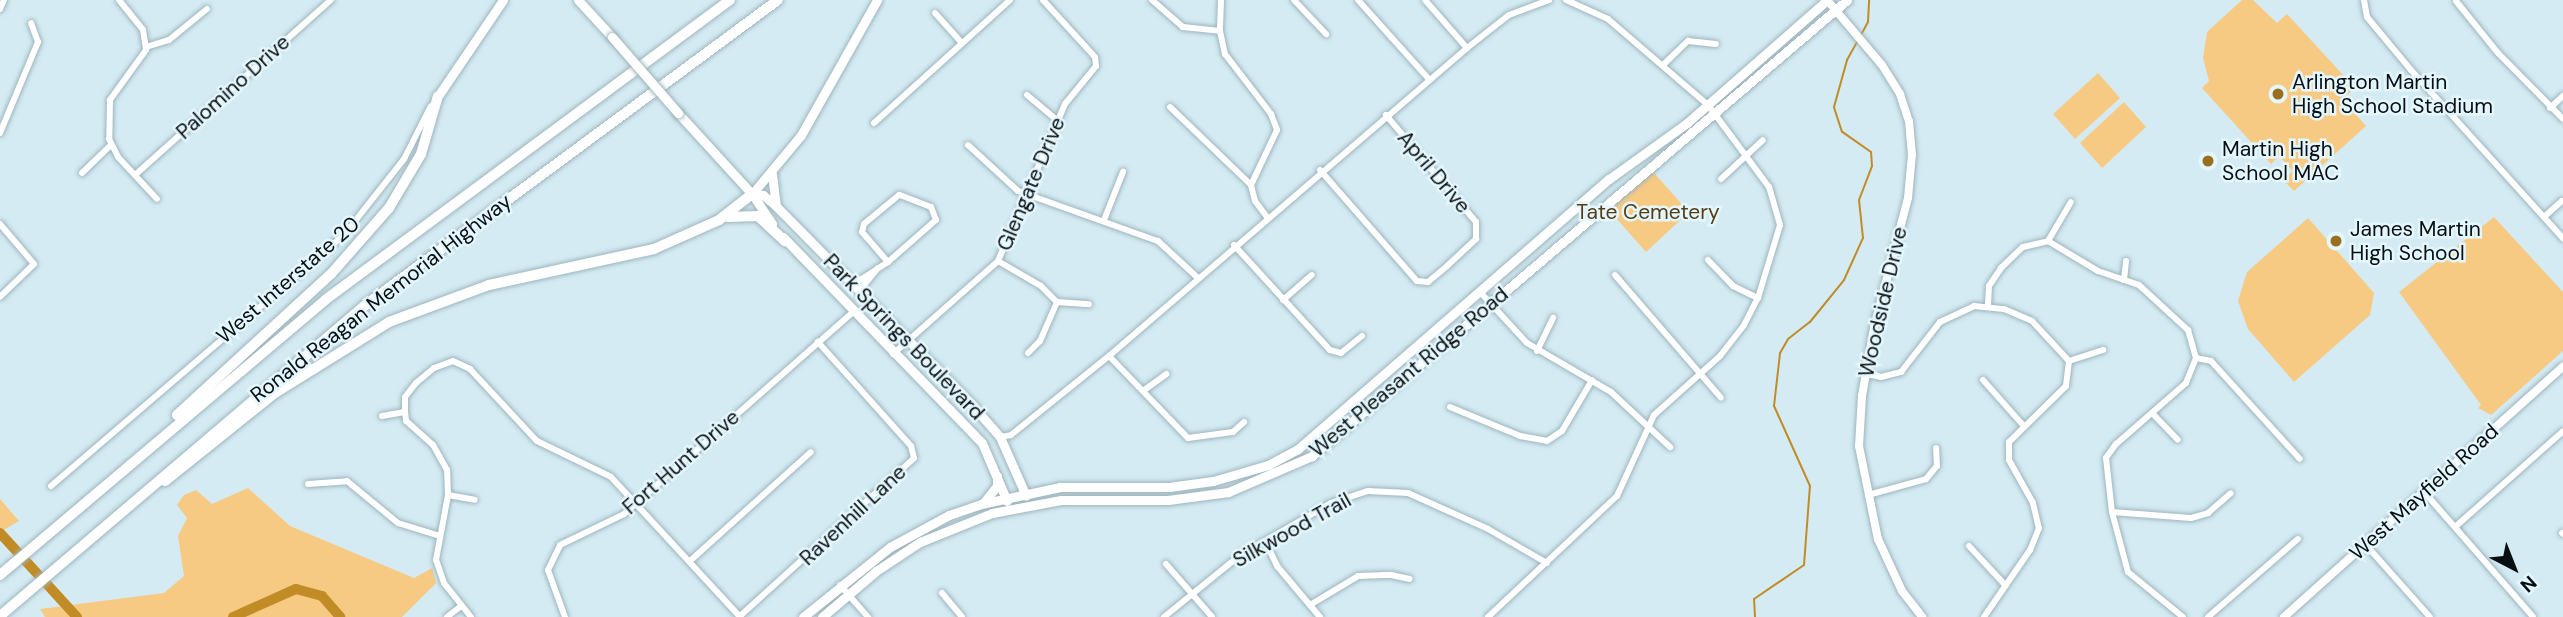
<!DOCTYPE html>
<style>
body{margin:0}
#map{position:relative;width:2563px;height:617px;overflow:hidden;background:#d4ebf3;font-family:"DM Sans",sans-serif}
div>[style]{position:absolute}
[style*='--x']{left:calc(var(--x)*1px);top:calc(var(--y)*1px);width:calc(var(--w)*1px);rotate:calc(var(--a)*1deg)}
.green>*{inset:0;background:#f7ca83}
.stream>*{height:2px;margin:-1px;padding:0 1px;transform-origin:1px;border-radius:1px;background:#c18b25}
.river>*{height:10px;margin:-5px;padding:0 5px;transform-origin:5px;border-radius:5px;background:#c18b25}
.roads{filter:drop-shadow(0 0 2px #9fb5bd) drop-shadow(0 0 2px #9fb5bd)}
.minor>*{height:6px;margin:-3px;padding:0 3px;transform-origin:3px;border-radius:3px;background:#fff}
.tertiary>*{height:8px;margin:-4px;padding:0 4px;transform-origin:4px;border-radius:4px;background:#fff}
.secondary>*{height:9px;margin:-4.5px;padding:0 4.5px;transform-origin:4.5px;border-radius:4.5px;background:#fff}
.motorway>*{height:10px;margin:-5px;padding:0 5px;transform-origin:5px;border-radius:5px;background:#fff}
.bridges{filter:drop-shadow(0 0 2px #9fb5bd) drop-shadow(0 0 2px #9fb5bd)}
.secondary-bridge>*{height:9px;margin:-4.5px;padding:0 4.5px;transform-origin:4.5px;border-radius:4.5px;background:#fff}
.dots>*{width:19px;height:19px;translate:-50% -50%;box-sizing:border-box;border:4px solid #e5f7fe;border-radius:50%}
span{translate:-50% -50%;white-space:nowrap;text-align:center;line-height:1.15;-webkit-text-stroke:5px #e5f7fe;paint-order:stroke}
.poi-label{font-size:21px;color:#080f12}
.left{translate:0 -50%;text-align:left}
.street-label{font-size:21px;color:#080f12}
.park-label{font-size:21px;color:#543d16}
.north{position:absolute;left:2479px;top:533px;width:70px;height:70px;-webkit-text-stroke:5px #e5f7fe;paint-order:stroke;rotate:138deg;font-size:19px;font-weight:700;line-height:28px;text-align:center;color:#080f12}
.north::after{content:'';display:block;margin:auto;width:24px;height:32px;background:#080f12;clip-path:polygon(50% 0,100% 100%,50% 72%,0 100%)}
</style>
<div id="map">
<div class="green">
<i style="clip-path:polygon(2242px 0,2253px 0,2277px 23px,2287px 14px,2355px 88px,2342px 99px,2366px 126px,2294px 191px,2283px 180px,2293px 171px,2279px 156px,2271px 164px,2202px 88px,2209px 81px,2203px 58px,2207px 32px)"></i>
<i style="clip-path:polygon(2098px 73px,2120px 98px,2075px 139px,2053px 114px)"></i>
<i style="clip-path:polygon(2124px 102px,2146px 127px,2102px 168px,2080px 143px)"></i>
<i style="clip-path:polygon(1653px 172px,1689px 212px,1646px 252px,1608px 209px)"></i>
<i style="clip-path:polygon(2494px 217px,2563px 292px,2563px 351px,2491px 415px,2478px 408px,2481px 405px,2399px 292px)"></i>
<i style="clip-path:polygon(2308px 218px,2374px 293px,2370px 315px,2294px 382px,2248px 329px,2238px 301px,2247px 272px)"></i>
<i style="clip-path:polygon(248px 488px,290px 526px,414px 578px,432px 568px,436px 583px,402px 617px,45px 617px,40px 609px,164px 593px,184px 576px,178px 536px,187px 518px,177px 505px,184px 495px,196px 490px,212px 504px)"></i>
<i style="clip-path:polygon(0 499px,19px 521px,0 532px)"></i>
</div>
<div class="stream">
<i style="--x:1861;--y:35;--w:15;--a:-62"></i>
<i style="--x:1868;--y:22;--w:22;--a:-87"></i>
<i style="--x:1755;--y:617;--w:18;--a:-93"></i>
<i style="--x:1754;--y:599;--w:60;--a:-34.2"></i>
<i style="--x:1804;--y:565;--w:79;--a:-85.7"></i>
<i style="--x:1810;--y:486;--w:88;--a:-114.2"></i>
<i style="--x:1774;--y:406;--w:53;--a:-83.5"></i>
<i style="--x:1780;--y:353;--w:16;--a:-60"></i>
<i style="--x:1788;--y:339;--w:28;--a:-38"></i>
<i style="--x:1810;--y:322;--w:54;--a:-51"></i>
<i style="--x:1844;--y:280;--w:46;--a:-65.7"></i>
<i style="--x:1863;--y:238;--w:38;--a:-96"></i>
<i style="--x:1859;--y:200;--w:36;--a:-69"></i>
<i style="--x:1872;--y:166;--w:14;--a:-94"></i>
<i style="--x:1871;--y:152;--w:35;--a:-145"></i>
<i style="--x:1842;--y:132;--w:26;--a:-108"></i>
<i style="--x:1834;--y:107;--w:49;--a:-74.5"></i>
<i style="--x:1847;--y:60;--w:23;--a:-61"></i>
</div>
<div class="river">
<i style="--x:0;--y:533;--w:114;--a:47.5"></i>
<i style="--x:233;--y:617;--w:69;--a:-24"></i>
<i style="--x:296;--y:589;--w:27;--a:15"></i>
<i style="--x:322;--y:596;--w:28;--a:49"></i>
</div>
<div class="roads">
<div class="minor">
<i style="--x:119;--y:0;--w:38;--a:51"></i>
<i style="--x:143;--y:30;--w:20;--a:81"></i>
<i style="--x:146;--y:50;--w:62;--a:125.8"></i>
<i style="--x:110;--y:100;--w:39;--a:91"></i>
<i style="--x:109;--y:139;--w:20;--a:63"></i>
<i style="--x:118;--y:157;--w:57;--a:47.1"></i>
<i style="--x:1152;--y:0;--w:41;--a:41.1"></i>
<i style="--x:1183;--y:27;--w:37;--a:6"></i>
<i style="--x:1221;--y:0;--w:31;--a:92"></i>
<i style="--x:1220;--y:31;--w:24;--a:78"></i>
<i style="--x:1225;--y:54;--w:76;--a:52.5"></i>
<i style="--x:1271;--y:114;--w:17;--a:69"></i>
<i style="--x:1277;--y:130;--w:61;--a:115.3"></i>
<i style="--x:1251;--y:185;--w:16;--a:76"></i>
<i style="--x:1255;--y:201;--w:20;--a:53"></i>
<i style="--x:1294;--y:0;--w:47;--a:46.7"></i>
<i style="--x:1358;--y:0;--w:106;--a:48.1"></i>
<i style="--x:1425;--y:0;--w:64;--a:48.8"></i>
<i style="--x:2364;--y:0;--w:17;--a:80"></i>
<i style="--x:2367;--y:17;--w:69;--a:50.3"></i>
<i style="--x:2411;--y:70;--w:227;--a:47.9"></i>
<i style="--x:2456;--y:1;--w:67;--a:51.1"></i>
<i style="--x:2498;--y:53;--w:93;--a:45.4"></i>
<i style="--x:0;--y:9;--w:10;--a:-66"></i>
<i style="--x:935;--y:13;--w:40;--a:48"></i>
<i style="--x:146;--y:47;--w:24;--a:-17"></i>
<i style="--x:169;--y:40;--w:49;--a:-39.2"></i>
<i style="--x:1663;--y:65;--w:35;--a:-44"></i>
<i style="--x:1688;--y:41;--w:28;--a:6"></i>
<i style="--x:1027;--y:95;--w:39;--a:40"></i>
<i style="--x:1170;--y:107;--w:112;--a:43.9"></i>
<i style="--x:2550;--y:108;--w:18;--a:-43"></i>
<i style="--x:874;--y:123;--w:183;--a:-42.1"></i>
<i style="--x:0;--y:133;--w:99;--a:-67.3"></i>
<i style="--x:38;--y:42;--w:20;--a:-110"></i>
<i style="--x:968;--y:145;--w:68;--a:42.6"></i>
<i style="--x:1018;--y:191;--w:149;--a:19.7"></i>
<i style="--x:1158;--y:241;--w:53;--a:42.7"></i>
<i style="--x:1320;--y:170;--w:147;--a:48.9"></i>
<i style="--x:1417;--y:281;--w:11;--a:5"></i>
<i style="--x:1428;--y:282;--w:25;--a:-40"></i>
<i style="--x:1447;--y:266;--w:40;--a:-43"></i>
<i style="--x:1476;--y:239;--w:17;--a:-90"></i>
<i style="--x:1476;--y:222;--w:140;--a:-130.1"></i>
<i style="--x:82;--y:173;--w:40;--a:-44"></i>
<i style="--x:135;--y:175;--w:263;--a:-41.8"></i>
<i style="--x:1721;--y:179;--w:57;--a:-42.9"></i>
<i style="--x:2544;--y:217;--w:24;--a:-42"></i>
<i style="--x:1104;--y:220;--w:52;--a:-68.4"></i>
<i style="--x:0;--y:224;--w:52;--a:49.6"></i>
<i style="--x:34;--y:264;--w:47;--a:135.9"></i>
<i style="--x:2048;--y:241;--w:45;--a:-59.5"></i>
<i style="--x:1234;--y:245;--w:142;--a:47.6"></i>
<i style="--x:1330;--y:350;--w:11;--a:15"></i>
<i style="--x:1341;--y:353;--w:27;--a:-39"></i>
<i style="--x:1708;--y:260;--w:36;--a:46"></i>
<i style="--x:1733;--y:286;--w:28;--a:26"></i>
<i style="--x:998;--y:261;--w:50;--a:30.2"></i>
<i style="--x:1041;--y:286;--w:23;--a:45"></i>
<i style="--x:1615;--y:275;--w:162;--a:49.2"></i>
<i style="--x:2124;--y:280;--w:19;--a:-84"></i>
<i style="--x:854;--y:284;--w:40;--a:-32.9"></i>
<i style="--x:888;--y:262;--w:64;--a:-41.2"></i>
<i style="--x:936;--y:220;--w:14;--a:-111"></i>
<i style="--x:931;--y:207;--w:34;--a:-159"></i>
<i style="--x:899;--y:195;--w:45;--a:140.4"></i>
<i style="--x:864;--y:224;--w:8;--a:104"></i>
<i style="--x:862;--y:232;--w:40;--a:49"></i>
<i style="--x:860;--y:290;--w:28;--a:-51"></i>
<i style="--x:1481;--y:293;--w:68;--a:47.4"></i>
<i style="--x:1527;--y:343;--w:97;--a:30.3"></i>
<i style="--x:1611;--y:392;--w:81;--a:43"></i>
<i style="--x:1283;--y:300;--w:38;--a:-41"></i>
<i style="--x:1057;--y:302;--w:32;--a:4"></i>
<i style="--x:1988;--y:305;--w:19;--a:-87"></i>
<i style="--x:1989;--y:286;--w:22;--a:-56"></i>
<i style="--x:2001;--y:268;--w:30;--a:-44"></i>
<i style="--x:2023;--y:247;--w:26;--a:-13"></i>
<i style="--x:2048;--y:241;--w:58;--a:31"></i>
<i style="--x:2098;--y:271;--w:43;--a:18.9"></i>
<i style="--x:2139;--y:285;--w:67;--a:42.6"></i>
<i style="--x:2188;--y:330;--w:29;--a:74"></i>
<i style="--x:2196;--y:358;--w:27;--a:112"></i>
<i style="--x:2186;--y:383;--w:93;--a:138.9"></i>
<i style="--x:2116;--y:444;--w:17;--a:126"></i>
<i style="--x:2106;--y:458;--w:54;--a:83.7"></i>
<i style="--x:2112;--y:512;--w:62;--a:75.1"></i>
<i style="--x:2128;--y:572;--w:71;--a:39.3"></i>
<i style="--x:1537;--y:351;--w:37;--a:-64"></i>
<i style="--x:1028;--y:353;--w:17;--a:-45"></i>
<i style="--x:1040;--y:341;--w:43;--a:-66.4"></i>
<i style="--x:893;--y:354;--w:140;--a:-41.5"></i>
<i style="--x:998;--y:261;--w:171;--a:-66.9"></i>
<i style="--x:1065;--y:104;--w:49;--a:-50.8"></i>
<i style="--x:1096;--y:66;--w:9;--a:-96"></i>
<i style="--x:1095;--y:57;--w:77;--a:-132.4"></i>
<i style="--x:1109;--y:356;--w:114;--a:46.1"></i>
<i style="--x:1188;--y:438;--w:45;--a:-7.6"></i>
<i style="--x:1233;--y:432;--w:15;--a:-42"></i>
<i style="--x:2196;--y:358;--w:15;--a:11"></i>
<i style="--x:2211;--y:361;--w:132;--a:47.8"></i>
<i style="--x:2069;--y:361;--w:36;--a:-18"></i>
<i style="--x:1866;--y:374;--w:15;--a:11"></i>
<i style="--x:1881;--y:377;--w:21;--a:-14"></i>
<i style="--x:1901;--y:372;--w:63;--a:-52"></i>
<i style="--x:1940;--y:322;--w:38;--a:-25"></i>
<i style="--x:1974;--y:306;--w:30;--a:6"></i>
<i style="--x:2004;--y:309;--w:30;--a:23"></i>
<i style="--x:2032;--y:321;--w:54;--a:47.2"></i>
<i style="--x:2069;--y:361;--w:25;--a:97"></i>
<i style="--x:2066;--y:386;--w:80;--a:135.5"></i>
<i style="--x:2009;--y:442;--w:18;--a:90"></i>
<i style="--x:2009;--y:460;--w:49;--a:60.8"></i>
<i style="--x:2033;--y:503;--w:26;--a:77"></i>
<i style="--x:2039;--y:528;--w:24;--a:112"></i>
<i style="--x:2030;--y:550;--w:81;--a:124.5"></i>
<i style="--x:1983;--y:380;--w:60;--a:48.4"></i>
<i style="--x:1143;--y:391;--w:29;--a:-36"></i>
<i style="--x:1450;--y:407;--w:76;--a:22.5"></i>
<i style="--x:1520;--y:436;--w:27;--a:10"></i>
<i style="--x:1547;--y:441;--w:18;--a:-34"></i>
<i style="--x:1562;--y:431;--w:59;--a:-59.5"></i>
<i style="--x:2152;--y:413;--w:37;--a:46"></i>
<i style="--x:382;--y:416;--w:23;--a:-10"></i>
<i style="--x:1000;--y:437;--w:11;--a:-10"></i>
<i style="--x:1011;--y:435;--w:126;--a:-38.9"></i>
<i style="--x:1109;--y:356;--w:472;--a:-40.7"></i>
<i style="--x:1467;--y:48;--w:53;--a:-38.2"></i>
<i style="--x:1509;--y:15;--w:43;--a:-20.6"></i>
<i style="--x:308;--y:484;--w:39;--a:-4"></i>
<i style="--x:347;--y:481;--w:66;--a:39.5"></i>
<i style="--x:398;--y:523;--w:41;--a:17.1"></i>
<i style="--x:51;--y:486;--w:386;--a:-40.6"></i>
<i style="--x:344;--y:235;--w:97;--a:-51.7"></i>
<i style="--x:404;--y:159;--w:59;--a:-63"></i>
<i style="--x:2425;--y:493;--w:164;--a:48.9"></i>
<i style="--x:448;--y:495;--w:27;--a:10"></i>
<i style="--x:1868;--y:495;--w:60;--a:-15.4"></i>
<i style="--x:1926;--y:479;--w:17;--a:-50"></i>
<i style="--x:1937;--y:466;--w:18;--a:-93"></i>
<i style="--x:2112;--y:512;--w:79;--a:4.3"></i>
<i style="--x:2191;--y:518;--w:18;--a:-16"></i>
<i style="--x:2208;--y:513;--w:30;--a:-41"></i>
<i style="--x:2455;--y:527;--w:144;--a:-41.6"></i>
<i style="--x:2562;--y:533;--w:1;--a:45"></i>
<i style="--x:1265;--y:541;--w:28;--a:64"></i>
<i style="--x:1277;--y:566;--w:67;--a:49.9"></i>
<i style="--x:2366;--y:545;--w:96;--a:48.4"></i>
<i style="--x:1969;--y:546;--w:54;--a:47.2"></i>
<i style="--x:691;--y:560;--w:161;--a:-42"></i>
<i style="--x:1166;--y:564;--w:70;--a:49"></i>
<i style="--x:840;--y:585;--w:43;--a:48.8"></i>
<i style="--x:942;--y:593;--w:31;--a:50"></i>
<i style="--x:1310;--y:605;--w:56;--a:-31.1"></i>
<i style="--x:1358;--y:576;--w:33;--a:-2"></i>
<i style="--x:1391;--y:575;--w:19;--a:12"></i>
<i style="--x:740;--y:616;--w:235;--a:-42.2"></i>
<i style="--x:914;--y:458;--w:12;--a:-104"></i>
<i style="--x:911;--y:446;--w:140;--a:-131.8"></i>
<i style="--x:447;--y:617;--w:18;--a:-38"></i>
<i style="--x:471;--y:617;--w:43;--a:-128.5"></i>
<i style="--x:444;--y:583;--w:24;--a:-109"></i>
<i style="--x:436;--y:560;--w:66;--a:-79.5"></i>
<i style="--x:448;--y:495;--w:25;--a:-92"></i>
<i style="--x:447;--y:470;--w:29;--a:-119"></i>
<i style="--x:433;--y:445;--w:36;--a:-138"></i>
<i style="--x:406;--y:421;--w:9;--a:-96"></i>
<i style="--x:405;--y:412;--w:15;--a:-90"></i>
<i style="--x:405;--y:397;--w:18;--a:-52"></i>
<i style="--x:416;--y:383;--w:23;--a:-40"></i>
<i style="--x:434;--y:368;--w:20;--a:-20"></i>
<i style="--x:453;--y:361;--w:19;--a:25"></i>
<i style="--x:470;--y:369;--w:98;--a:47.1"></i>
<i style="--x:537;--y:441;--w:82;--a:25.9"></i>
<i style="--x:611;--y:477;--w:190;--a:47.3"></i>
<i style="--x:565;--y:617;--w:50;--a:-109.9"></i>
<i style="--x:548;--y:570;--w:28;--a:-64"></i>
<i style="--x:560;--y:545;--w:71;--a:-25.8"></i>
<i style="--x:624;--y:514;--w:305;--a:-41.4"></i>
<i style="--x:1164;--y:617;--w:97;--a:-39.1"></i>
<i style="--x:1239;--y:556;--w:106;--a:-29.9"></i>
<i style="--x:1331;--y:503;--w:39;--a:-18"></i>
<i style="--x:1368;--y:491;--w:40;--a:2.9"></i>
<i style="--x:1408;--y:493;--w:88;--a:24.2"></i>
<i style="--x:1488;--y:529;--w:68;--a:30"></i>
<i style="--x:1488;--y:617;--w:177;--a:-43.2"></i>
<i style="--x:1617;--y:496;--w:89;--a:-65.4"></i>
<i style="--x:1654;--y:415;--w:89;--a:-41.8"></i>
<i style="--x:1720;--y:356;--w:39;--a:-52"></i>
<i style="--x:1744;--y:325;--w:30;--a:-63"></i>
<i style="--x:1758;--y:298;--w:76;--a:-73.2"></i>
<i style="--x:1780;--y:225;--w:40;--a:-106"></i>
<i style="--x:1769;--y:187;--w:102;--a:-126.6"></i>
<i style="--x:1708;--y:105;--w:132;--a:-139.3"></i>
<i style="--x:1608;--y:19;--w:46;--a:-155.7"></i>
<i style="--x:2208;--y:617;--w:119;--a:-40.9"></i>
</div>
<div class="tertiary">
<i style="--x:1827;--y:0;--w:85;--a:49.8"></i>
<i style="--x:1882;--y:65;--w:34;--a:58"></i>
<i style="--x:1900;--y:94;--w:28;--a:72"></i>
<i style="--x:1909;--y:121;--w:33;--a:85"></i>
<i style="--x:1912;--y:154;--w:44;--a:95.2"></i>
<i style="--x:1908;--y:198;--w:134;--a:104.7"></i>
<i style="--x:1874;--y:328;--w:69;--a:100"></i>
<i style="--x:1862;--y:396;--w:50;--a:93.4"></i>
<i style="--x:1859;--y:446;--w:95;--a:78.5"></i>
<i style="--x:1878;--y:539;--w:57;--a:65.2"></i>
<i style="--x:1902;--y:591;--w:33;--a:52"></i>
<i style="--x:2284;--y:617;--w:375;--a:-41.9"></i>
</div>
<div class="secondary">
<i style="--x:578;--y:0;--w:50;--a:47.4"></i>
<i style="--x:438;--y:96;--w:116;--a:-55.9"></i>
<i style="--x:678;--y:113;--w:110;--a:47.6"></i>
<i style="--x:752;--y:194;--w:36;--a:56"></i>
<i style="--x:772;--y:174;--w:31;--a:83"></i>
<i style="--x:752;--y:194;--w:11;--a:5"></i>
<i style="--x:763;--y:195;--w:17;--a:40"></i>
<i style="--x:776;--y:206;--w:281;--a:45.4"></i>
<i style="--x:973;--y:406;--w:41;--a:48.9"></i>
<i style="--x:1000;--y:437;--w:64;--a:66.2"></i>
<i style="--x:752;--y:194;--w:77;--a:-50.3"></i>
<i style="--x:801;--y:135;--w:155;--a:-60.6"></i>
<i style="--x:783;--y:237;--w:286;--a:46"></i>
<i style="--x:982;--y:443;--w:63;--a:66.7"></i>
<i style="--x:984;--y:502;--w:21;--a:-51"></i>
<i style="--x:997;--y:486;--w:10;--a:-90"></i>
<i style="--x:803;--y:617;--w:112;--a:-38.8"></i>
<i style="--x:890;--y:547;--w:67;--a:-28.5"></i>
<i style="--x:949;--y:515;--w:34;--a:-19"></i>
<i style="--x:981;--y:504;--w:81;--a:-12.1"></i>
<i style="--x:1060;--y:487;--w:109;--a:0"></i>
<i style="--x:1169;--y:487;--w:44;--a:-7.8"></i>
<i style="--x:1213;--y:481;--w:57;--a:-16.2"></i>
<i style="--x:1268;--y:465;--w:34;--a:-28"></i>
<i style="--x:1298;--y:449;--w:412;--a:-41"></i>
<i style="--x:1609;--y:179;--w:96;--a:-35.7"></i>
<i style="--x:1687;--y:123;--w:186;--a:-41.3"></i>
<i style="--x:822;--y:617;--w:71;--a:-40.4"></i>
<i style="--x:876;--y:571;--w:53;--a:-33.4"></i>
<i style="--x:920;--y:542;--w:78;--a:-21.9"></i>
<i style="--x:992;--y:513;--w:70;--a:-10.7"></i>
<i style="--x:1061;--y:500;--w:107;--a:0"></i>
<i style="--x:1168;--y:500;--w:61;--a:-7.6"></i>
<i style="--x:1228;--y:492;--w:91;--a:-23.2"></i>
<i style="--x:1312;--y:456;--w:703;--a:-40.44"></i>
</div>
<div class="motorway">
<i style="--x:728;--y:217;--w:30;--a:-2"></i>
<i style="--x:758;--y:216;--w:37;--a:43"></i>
<i style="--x:177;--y:415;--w:209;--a:-42.5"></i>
<i style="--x:331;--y:274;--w:88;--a:-48.7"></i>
<i style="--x:389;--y:208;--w:63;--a:-59.3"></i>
<i style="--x:421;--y:154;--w:60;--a:-73.7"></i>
<i style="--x:165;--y:481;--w:141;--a:-38.7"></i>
<i style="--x:275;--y:393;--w:134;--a:-31.9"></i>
<i style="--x:389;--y:322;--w:107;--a:-20.3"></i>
<i style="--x:489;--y:285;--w:169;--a:-12.3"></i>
<i style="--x:654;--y:249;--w:71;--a:-24"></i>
<i style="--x:719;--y:220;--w:42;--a:-38.2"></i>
<i style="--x:0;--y:575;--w:426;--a:-40.2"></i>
<i style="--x:325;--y:300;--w:504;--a:-36.53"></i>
<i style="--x:0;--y:616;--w:482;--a:-40.4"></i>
<i style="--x:367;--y:304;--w:511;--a:-36.49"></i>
</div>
</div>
<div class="bridges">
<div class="secondary-bridge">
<i style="--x:612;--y:37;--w:101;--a:49"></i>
</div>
</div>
<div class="dots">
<i style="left:2278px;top:94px;background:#996e1c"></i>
<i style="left:2208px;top:161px;background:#996e1c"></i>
<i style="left:2336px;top:241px;background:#996e1c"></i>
</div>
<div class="poi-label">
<span class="left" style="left:2292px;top:94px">Arlington Martin<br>High School Stadium</span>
<span class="left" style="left:2222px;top:161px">Martin High<br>School MAC</span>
<span class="left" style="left:2350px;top:241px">James Martin<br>High School</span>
</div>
<div class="street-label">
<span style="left:233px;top:87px;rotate:-42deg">Palomino Drive</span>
<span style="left:1434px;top:172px;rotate:50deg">April Drive</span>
<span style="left:1031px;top:184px;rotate:-67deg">Glengate Drive</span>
<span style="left:288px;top:280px;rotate:-41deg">West Interstate 20</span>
<span style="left:381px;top:298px;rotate:-38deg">Ronald Reagan Memorial Highway</span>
<span style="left:1883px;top:302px;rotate:-77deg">Woodside Drive</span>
<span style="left:904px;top:337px;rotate:46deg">Park Springs Boulevard</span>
<span style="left:1409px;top:372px;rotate:-40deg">West Pleasant Ridge Road</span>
<span style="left:681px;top:462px;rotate:-41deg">Fort Hunt Drive</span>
<span style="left:2424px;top:492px;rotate:-42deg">West Mayfield Road</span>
<span style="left:853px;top:515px;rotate:-43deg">Ravenhill Lane</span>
<span style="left:1292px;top:530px;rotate:-29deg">Silkwood Trail</span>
</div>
<div class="park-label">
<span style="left:1648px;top:212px">Tate Cemetery</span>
</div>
<div class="north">N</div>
</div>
